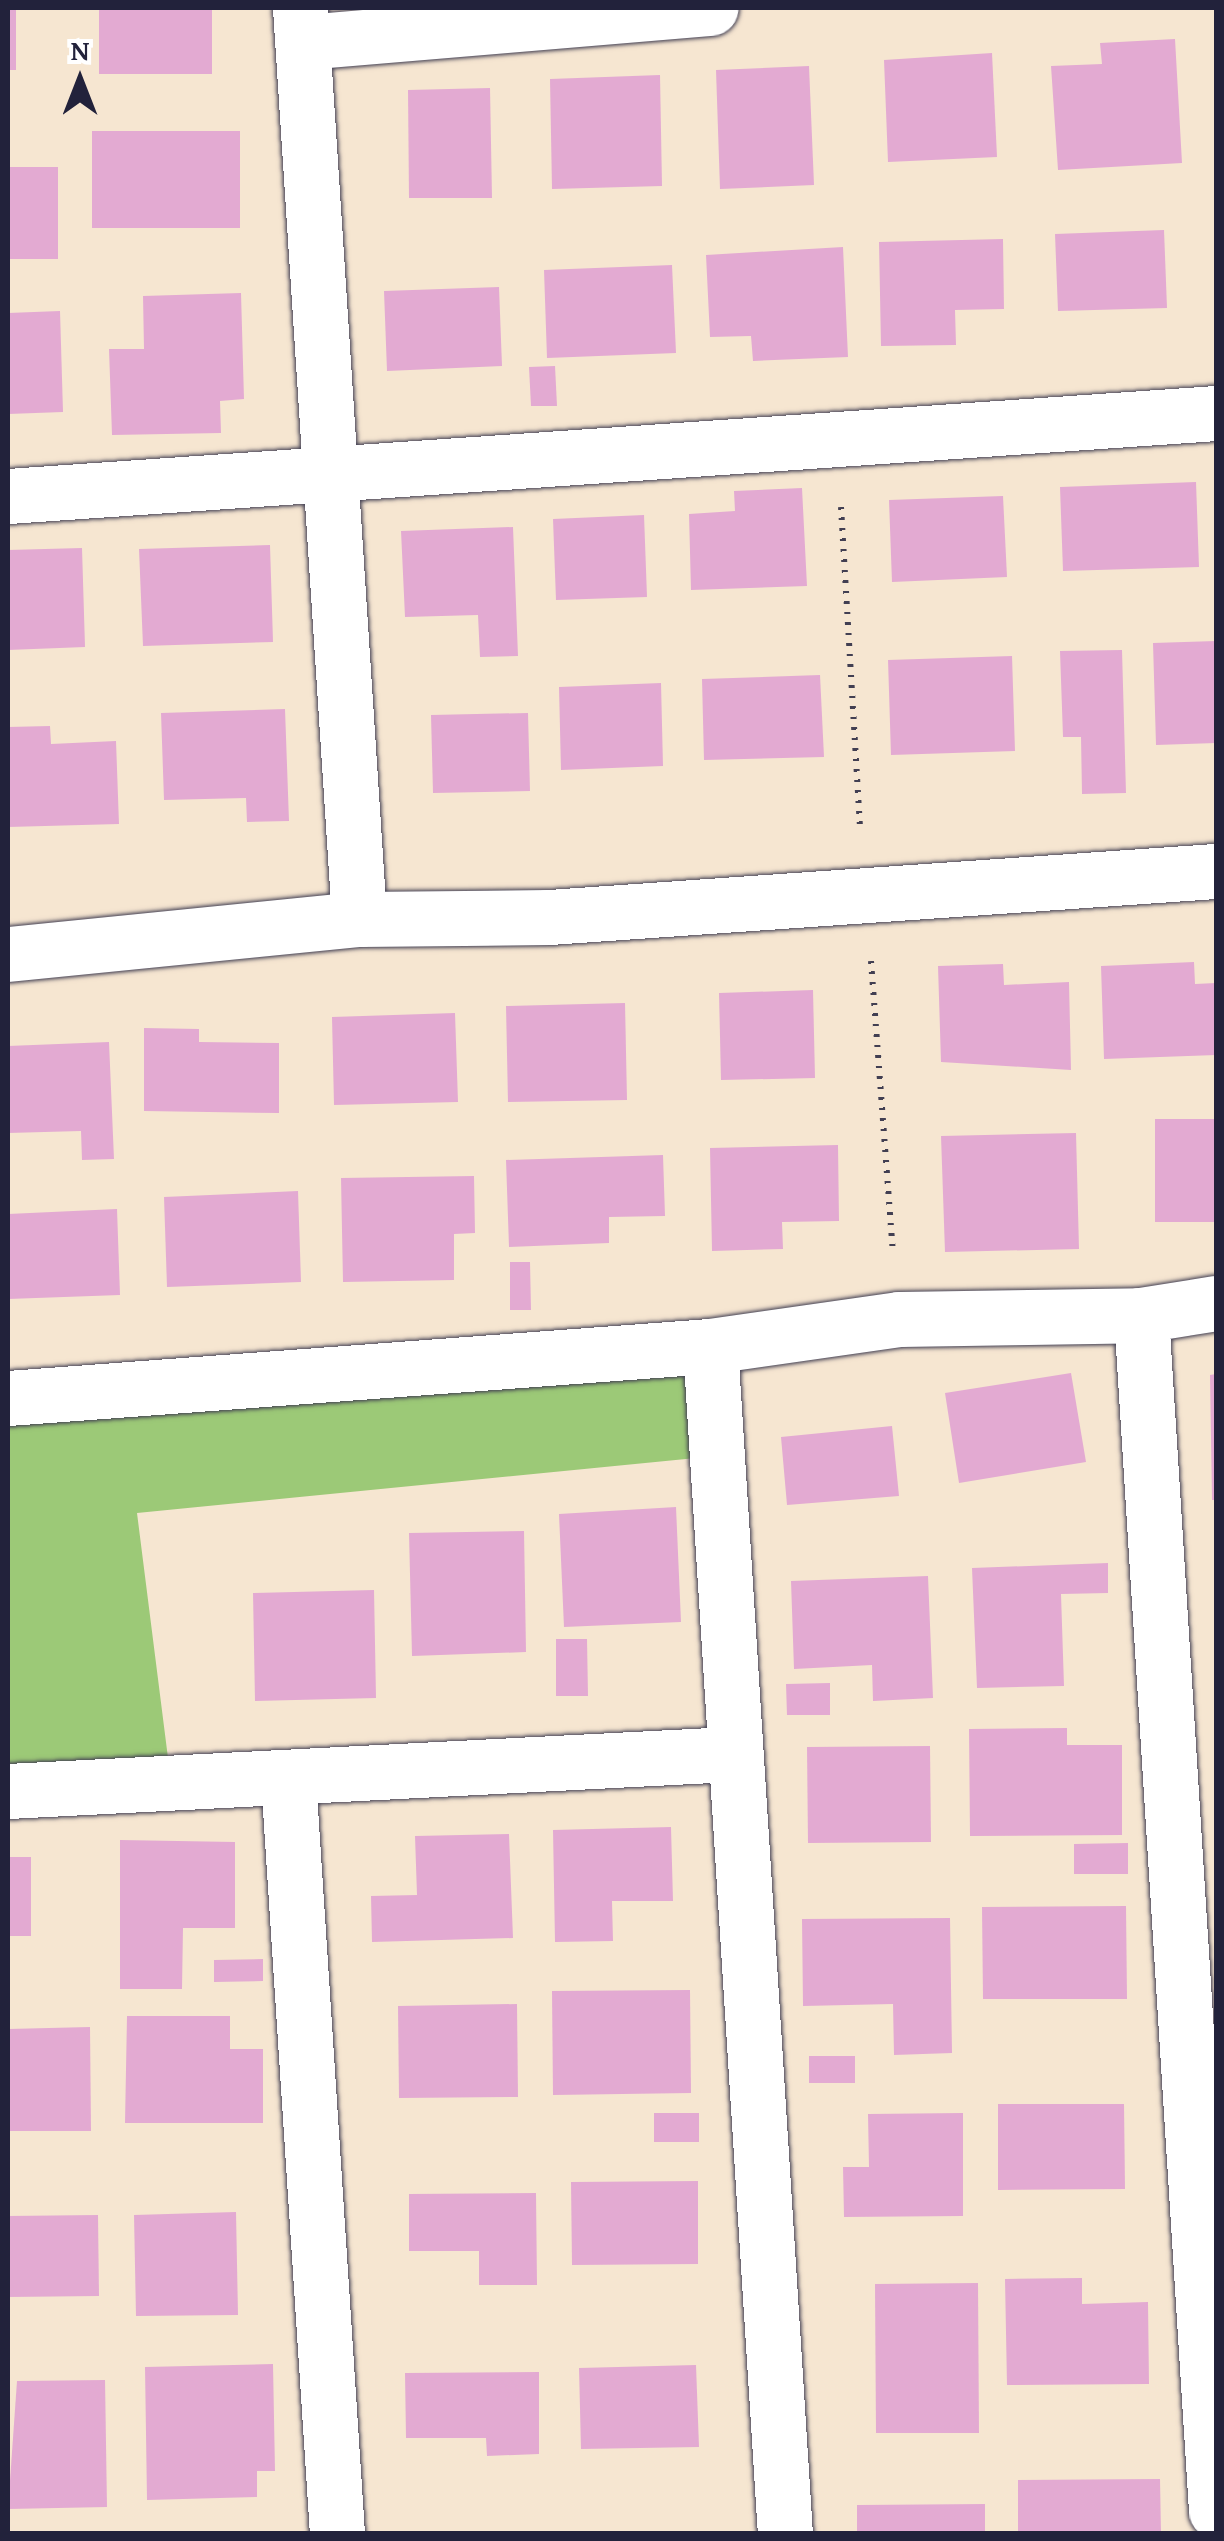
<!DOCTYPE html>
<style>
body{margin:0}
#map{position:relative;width:1224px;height:2541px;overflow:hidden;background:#f6e6d1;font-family:"Gentium Book Plus",serif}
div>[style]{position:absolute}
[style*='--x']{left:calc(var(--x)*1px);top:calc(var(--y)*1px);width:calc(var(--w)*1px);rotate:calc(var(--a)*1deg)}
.green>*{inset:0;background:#9cc977}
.building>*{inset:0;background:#e3aad2}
.path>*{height:6px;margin-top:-3px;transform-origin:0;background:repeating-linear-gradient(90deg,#423f52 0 2.5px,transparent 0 10.5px)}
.roads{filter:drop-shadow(0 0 2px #423f52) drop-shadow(0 0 2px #423f52)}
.minor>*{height:55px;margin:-27.5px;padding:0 27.5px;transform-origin:27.5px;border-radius:27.5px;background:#fff}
.tertiary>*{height:55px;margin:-27.5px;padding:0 27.5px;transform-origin:27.5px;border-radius:27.5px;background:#fff}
span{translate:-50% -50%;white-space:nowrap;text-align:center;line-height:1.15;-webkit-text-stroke:9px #fff;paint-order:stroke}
.frame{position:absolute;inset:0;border:10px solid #22223b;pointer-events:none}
.north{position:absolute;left:30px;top:30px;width:100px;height:100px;-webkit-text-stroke:8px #fff;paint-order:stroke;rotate:0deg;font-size:28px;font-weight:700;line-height:40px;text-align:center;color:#22223b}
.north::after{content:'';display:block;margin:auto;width:35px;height:45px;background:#22223b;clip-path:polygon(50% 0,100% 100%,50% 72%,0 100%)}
</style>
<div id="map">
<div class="green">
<i style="clip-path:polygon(692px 1369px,696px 1458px,137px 1513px,168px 1758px,8px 1767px,8px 1414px)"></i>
</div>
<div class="building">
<i style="clip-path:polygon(8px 8px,16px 8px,16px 70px,8px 70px)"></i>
<i style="clip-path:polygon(99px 8px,212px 8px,212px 74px,99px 74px)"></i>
<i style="clip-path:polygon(1175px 39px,1182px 163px,1058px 170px,1051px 66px,1102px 64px,1100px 43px)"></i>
<i style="clip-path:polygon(992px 53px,997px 157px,888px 162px,884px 60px)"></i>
<i style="clip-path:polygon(809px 66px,814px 185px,720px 189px,716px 70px)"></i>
<i style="clip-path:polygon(660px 75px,662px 186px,552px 189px,550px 79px)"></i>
<i style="clip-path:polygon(490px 88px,492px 198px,409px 198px,408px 90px)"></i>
<i style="clip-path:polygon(92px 131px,240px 131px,240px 228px,92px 228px)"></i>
<i style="clip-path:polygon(8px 167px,58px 167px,58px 259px,8px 259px)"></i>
<i style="clip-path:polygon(1164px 230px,1167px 308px,1058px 311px,1055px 234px)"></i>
<i style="clip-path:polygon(1003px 239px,1004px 309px,955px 310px,956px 345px,881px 346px,879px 242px)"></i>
<i style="clip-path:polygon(843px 247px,848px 357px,753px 361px,751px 336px,710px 337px,706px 255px)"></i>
<i style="clip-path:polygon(672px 265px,676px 353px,547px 358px,544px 270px)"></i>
<i style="clip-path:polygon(499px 287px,502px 366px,387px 371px,384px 291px)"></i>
<i style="clip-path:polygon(241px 293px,244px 399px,220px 401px,221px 433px,112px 435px,109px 349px,144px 349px,143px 296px)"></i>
<i style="clip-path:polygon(60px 311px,63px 412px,8px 414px,8px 313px)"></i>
<i style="clip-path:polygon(555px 366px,557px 406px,531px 406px,529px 367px)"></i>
<i style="clip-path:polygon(1196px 482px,1199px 567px,1063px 571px,1060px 487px)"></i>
<i style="clip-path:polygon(802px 488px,807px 586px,691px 590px,689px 514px,735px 511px,734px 491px)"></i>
<i style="clip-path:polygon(1003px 496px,1007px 577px,892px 582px,889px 500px)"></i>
<i style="clip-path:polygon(644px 515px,647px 597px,556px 600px,553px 519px)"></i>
<i style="clip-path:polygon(513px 527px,518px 656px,480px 657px,478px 615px,405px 617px,401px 531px)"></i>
<i style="clip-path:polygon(270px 545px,273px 642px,143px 646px,139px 549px)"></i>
<i style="clip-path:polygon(82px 548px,85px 647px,8px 650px,8px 550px)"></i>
<i style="clip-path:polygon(1216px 641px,1216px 743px,1156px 745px,1153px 643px)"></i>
<i style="clip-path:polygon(1122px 650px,1126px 793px,1082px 794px,1081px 737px,1063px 737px,1060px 651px)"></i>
<i style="clip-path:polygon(1012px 656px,1015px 751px,891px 755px,888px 660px)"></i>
<i style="clip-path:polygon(820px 675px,824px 757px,704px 760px,702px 679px)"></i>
<i style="clip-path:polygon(661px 683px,663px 766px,561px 770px,559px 687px)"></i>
<i style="clip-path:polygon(285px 709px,289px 821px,247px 822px,246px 798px,164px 800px,161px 713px)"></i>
<i style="clip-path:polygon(528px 713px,530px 791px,433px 793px,431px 715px)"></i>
<i style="clip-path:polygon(50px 726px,51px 744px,116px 741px,119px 824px,8px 827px,8px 727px)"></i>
<i style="clip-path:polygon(1194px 962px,1195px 984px,1216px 983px,1216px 1055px,1104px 1059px,1101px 966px)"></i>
<i style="clip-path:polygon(1003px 964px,1004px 985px,1069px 982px,1071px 1070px,941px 1062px,938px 966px)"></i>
<i style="clip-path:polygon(813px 990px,815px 1078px,721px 1080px,719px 993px)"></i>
<i style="clip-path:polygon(625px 1003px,627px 1100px,508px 1102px,506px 1006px)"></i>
<i style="clip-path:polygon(455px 1013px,458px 1102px,334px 1105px,332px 1017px)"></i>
<i style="clip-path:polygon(144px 1028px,199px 1029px,199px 1042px,279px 1043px,279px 1113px,144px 1111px)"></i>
<i style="clip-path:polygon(109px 1042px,114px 1159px,82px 1160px,81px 1131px,8px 1133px,8px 1046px)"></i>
<i style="clip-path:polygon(1155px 1119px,1216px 1119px,1216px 1222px,1155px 1222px)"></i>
<i style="clip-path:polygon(1076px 1133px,1079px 1249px,945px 1252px,941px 1136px)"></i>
<i style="clip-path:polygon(838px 1145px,839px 1221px,782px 1222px,783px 1249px,712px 1251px,710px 1148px)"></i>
<i style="clip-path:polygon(663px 1155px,665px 1216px,609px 1217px,609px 1243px,509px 1247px,506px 1160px)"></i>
<i style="clip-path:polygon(474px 1176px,475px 1233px,454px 1234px,454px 1280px,343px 1282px,341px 1178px)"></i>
<i style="clip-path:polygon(298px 1191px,301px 1282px,167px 1287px,164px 1197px)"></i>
<i style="clip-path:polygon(117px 1209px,120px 1295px,8px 1299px,8px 1214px)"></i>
<i style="clip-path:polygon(510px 1262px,530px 1262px,531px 1310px,510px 1310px)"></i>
<i style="clip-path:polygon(1071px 1373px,1086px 1462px,959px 1483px,945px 1393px)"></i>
<i style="clip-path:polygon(1216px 1374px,1216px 1500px,1212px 1500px,1210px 1375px)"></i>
<i style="clip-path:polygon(892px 1426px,899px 1496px,787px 1505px,781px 1437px)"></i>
<i style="clip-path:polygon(676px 1507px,681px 1622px,564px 1627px,559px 1514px)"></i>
<i style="clip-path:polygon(524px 1531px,526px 1652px,412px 1656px,409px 1533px)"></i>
<i style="clip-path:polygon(1108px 1563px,1108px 1593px,1061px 1594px,1064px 1686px,977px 1688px,972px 1568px)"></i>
<i style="clip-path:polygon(928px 1576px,933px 1698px,873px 1701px,872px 1665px,794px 1669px,791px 1581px)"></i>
<i style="clip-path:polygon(374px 1590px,376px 1698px,255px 1701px,253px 1593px)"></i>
<i style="clip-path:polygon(556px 1639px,587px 1639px,588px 1696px,556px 1696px)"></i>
<i style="clip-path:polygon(830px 1683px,830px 1715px,787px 1715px,786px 1684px)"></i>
<i style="clip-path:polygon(1067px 1728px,1067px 1745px,1122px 1745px,1122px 1835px,970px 1836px,969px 1729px)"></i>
<i style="clip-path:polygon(930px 1746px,931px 1842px,808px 1843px,807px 1747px)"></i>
<i style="clip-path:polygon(671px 1827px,673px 1901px,612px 1901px,613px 1941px,555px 1942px,553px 1830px)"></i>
<i style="clip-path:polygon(509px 1834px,513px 1938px,372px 1942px,371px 1896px,417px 1895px,415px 1836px)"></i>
<i style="clip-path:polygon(120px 1840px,235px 1842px,235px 1928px,183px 1928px,182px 1989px,120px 1989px)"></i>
<i style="clip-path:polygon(1128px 1843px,1128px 1874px,1074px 1874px,1074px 1844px)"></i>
<i style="clip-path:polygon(8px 1857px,31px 1857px,31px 1936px,8px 1936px)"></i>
<i style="clip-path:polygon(1126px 1906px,1127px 1999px,983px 1999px,982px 1907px)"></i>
<i style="clip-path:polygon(950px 1918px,952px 2053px,894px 2055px,893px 2004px,803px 2006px,802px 1919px)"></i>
<i style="clip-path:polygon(263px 1959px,263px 1981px,214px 1982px,214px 1960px)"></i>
<i style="clip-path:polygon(690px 1990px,691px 2093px,553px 2095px,552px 1991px)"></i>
<i style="clip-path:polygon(517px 2004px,518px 2097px,399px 2098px,398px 2006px)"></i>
<i style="clip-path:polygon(127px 2016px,230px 2016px,230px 2049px,263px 2049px,263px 2123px,125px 2123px)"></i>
<i style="clip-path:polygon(90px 2027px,91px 2131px,8px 2131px,8px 2029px)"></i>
<i style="clip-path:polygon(809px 2056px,855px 2056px,855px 2083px,809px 2083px)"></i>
<i style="clip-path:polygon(998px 2104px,1124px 2104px,1125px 2189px,998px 2190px)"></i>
<i style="clip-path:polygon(654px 2113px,699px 2113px,699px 2142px,654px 2142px)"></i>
<i style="clip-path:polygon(963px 2113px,963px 2216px,844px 2217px,843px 2167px,869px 2167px,868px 2114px)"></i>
<i style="clip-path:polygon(698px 2181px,698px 2264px,572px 2265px,571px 2182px)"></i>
<i style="clip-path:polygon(536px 2193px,537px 2285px,479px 2285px,479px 2251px,409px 2251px,409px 2194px)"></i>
<i style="clip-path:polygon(236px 2212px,238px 2315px,136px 2316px,134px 2215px)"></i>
<i style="clip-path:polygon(98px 2215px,99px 2296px,8px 2297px,8px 2216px)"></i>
<i style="clip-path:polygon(1082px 2278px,1082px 2304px,1148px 2302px,1149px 2384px,1007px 2385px,1005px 2279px)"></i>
<i style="clip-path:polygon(978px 2283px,979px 2433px,876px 2433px,875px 2284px)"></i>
<i style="clip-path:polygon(273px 2364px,275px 2471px,257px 2471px,257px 2497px,147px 2500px,145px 2367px)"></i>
<i style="clip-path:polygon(696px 2365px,699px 2447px,581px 2449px,579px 2368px)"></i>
<i style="clip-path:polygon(539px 2372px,539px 2454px,487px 2456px,486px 2438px,406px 2438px,405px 2373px)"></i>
<i style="clip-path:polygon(105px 2380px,107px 2507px,8px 2509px,17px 2381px)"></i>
<i style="clip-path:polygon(1160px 2479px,1161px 2534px,1018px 2534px,1018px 2480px)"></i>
<i style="clip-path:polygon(985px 2504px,985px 2534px,857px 2534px,857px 2505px)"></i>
</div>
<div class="path">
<i style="--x:841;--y:507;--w:323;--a:86.6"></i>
<i style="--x:871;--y:961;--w:293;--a:85.7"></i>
</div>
<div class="roads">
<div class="minor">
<i style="--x:300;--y:8;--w:913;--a:86.29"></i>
<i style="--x:303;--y:42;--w:409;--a:-4.8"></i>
<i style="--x:8;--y:496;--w:1211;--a:-3.93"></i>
<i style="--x:1141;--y:1315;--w:1198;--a:86.41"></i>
<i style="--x:710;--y:1346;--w:1190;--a:86.39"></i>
<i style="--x:8;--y:1398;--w:704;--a:-4.24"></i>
<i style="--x:710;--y:1346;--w:191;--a:-8.1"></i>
<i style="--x:899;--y:1319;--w:242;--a:-0.9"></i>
<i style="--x:1141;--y:1315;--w:76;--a:-9.1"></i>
<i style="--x:288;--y:1778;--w:758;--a:86.29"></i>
<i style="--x:8;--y:1791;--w:723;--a:-2.93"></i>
</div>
<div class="tertiary">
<i style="--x:8;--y:954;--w:353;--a:-5.7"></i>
<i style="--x:359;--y:919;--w:190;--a:-0.6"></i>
<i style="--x:549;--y:917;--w:669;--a:-3.95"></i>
</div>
</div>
<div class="frame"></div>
<div class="north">N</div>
</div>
